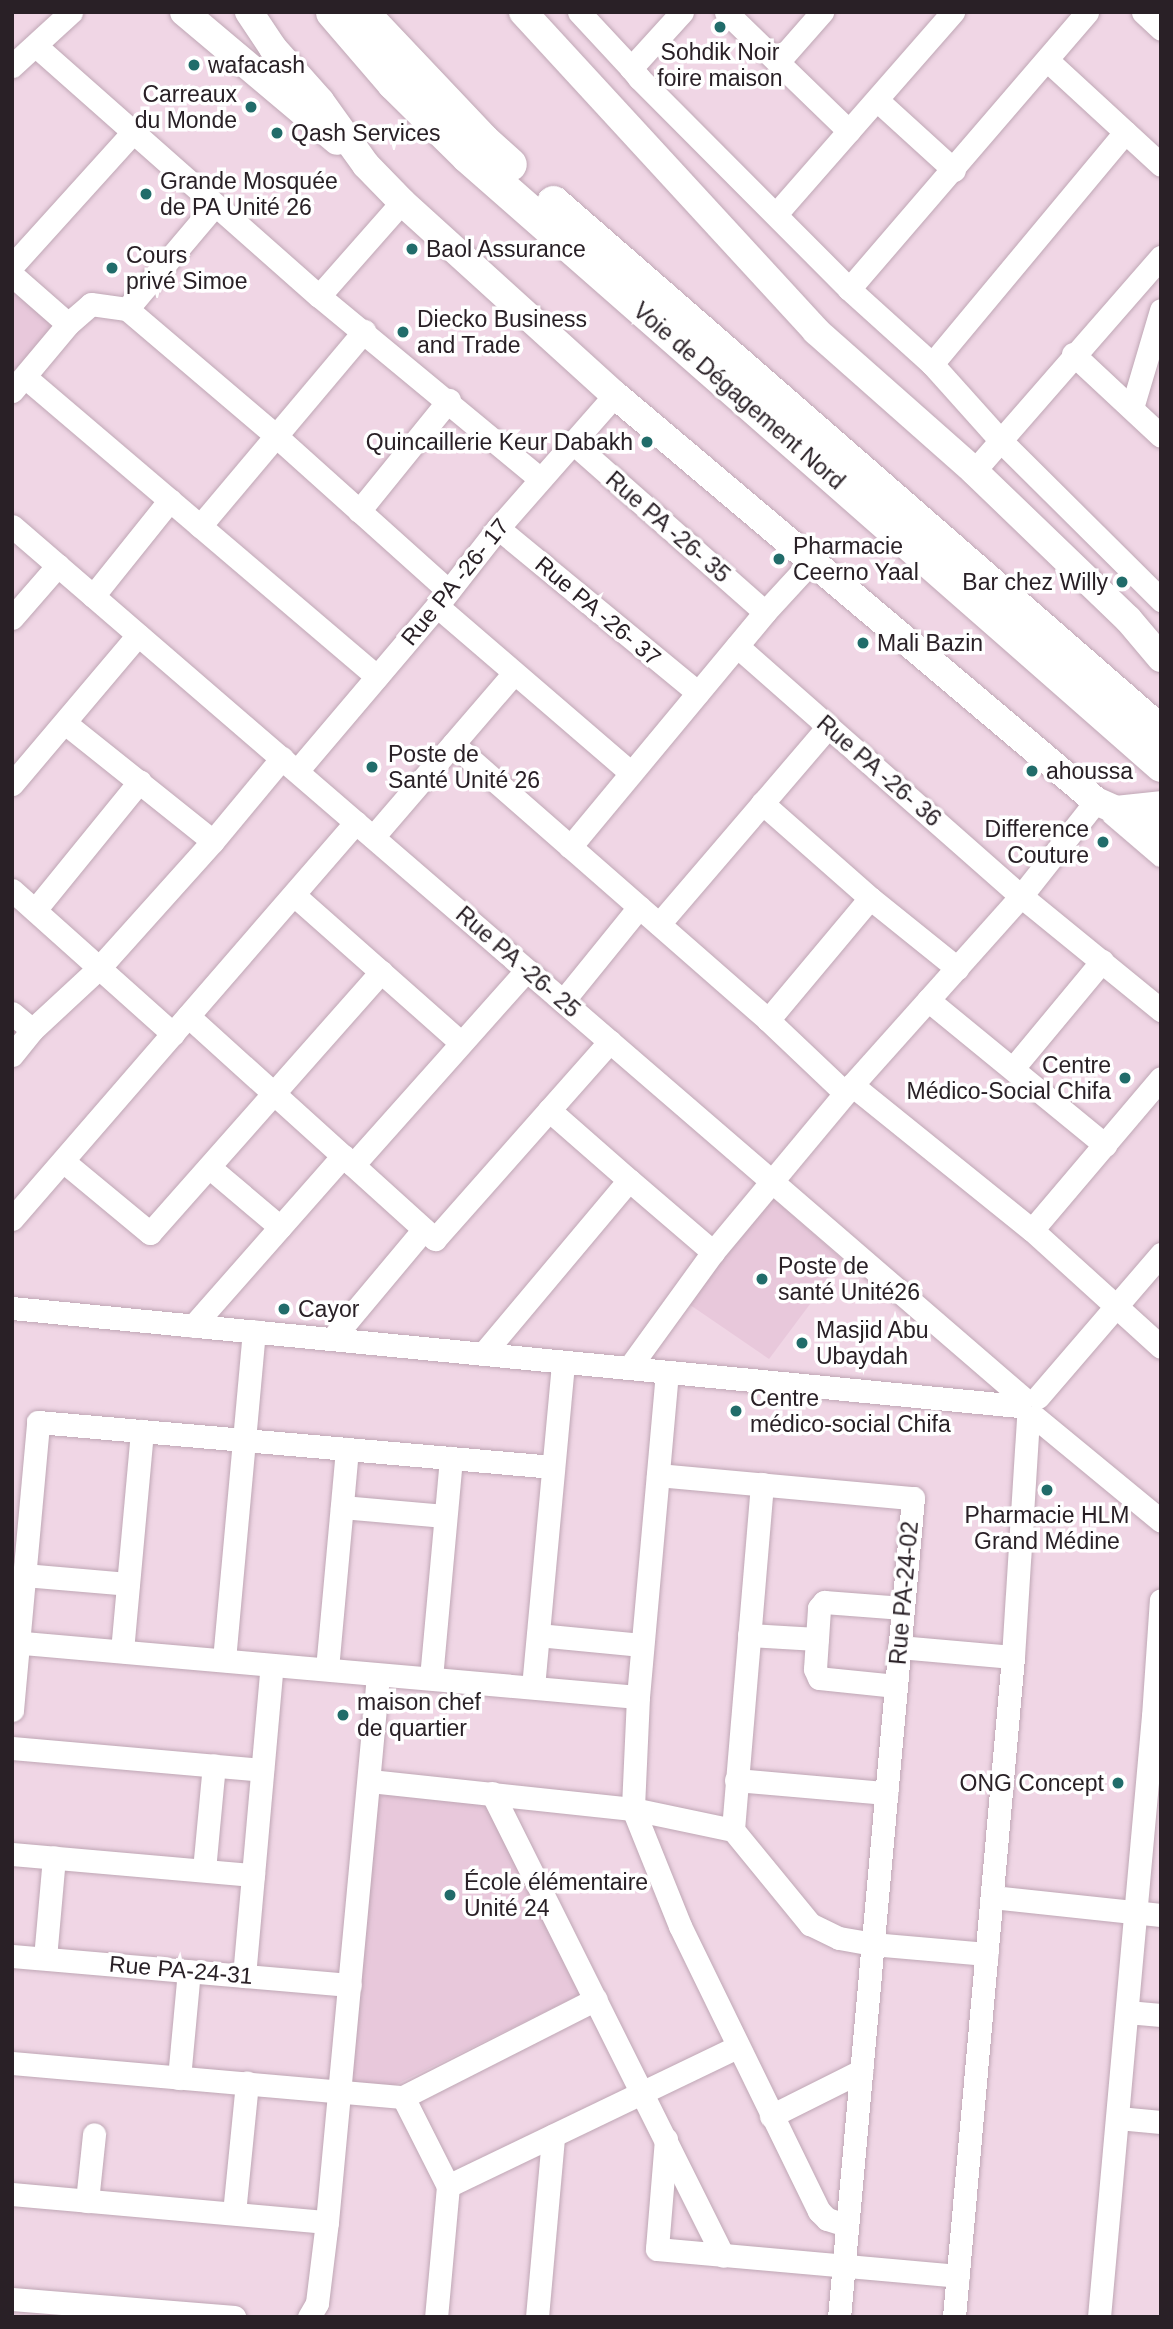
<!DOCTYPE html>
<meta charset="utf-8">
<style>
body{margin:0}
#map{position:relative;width:1173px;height:2329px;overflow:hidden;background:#f0d6e5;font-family:Helvetica,sans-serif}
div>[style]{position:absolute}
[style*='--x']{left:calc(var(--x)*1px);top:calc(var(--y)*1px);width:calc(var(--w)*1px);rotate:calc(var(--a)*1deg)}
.built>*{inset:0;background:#e8c8db}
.roads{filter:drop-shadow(0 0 2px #bfa7b5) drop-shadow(0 0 2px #bfa7b5)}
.minor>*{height:23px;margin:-11.5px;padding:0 11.5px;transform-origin:11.5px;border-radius:11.5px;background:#fff}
.major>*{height:28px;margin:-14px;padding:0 14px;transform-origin:14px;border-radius:14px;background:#fff}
.highway>*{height:33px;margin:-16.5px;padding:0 16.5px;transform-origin:16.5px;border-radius:16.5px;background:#fff}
.dots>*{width:19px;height:19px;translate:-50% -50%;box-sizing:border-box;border:4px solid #fff;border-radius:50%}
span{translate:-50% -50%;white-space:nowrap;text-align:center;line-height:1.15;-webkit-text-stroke:7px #fff;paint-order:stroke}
.poi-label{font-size:23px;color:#292026}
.left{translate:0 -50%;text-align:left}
.right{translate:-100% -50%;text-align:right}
.street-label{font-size:23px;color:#292026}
.frame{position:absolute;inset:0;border:14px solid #292026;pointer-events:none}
</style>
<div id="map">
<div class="built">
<i style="clip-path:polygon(12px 284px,57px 323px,12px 373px)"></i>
<i style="clip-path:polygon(767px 1193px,843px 1260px,769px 1359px,680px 1298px)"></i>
<i style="clip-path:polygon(376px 1791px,485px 1798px,583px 1993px,393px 2086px,351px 2082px)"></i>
</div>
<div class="roads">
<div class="minor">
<i style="--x:579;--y:12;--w:76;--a:47.1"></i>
<i style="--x:682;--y:12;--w:76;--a:132.3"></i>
<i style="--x:631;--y:68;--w:13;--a:51"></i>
<i style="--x:639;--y:78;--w:298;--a:45.1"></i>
<i style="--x:849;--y:289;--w:112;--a:42.1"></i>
<i style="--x:932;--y:364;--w:103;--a:48.1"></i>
<i style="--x:1001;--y:441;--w:226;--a:44.8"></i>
<i style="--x:726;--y:12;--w:171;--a:44.1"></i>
<i style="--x:1143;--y:12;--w:25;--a:43"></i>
<i style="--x:36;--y:46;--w:378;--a:41.5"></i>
<i style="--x:319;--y:296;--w:287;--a:39.6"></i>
<i style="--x:1047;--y:60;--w:155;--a:42.6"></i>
<i style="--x:778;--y:62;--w:67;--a:-48.7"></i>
<i style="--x:12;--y:66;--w:80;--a:-42.5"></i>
<i style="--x:877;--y:100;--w:104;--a:42.3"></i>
<i style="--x:776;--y:214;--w:269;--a:-48.8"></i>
<i style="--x:12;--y:266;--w:182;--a:-47.9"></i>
<i style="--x:12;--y:275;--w:74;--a:41.2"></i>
<i style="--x:849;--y:289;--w:365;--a:-49.3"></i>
<i style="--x:319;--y:296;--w:125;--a:-48.6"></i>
<i style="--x:127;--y:309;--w:136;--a:-49.8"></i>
<i style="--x:1073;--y:354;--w:120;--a:43"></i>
<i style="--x:932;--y:364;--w:302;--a:-50.2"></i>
<i style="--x:25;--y:377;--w:462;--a:40.4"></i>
<i style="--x:12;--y:391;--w:87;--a:-50.1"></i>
<i style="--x:68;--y:324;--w:30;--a:-41"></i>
<i style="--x:91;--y:304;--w:36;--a:8"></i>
<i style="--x:127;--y:309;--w:196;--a:40.4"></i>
<i style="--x:276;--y:436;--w:232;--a:41.9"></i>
<i style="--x:1132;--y:408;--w:102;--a:-73.5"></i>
<i style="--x:572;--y:442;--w:257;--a:41.4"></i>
<i style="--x:974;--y:471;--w:284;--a:-48.9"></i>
<i style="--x:359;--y:511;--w:143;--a:-51"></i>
<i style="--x:12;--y:526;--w:1335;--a:40.78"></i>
<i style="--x:200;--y:526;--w:255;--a:-49.9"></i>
<i style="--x:498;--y:528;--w:259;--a:39.5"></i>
<i style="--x:93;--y:596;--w:123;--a:-51.3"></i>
<i style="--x:437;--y:606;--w:256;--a:40.7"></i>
<i style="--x:12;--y:618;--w:70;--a:-49"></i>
<i style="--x:737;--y:646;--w:378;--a:41.4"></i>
<i style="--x:1021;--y:896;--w:181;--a:39.2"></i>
<i style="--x:65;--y:723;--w:189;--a:38.6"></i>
<i style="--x:453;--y:744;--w:419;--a:41.2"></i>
<i style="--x:768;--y:1020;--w:106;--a:43.5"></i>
<i style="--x:297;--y:771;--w:216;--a:-49.7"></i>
<i style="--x:437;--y:606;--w:99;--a:-52"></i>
<i style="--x:498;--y:528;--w:177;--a:-48.7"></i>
<i style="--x:12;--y:784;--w:195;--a:-49.8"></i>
<i style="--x:762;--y:803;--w:144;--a:41.3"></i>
<i style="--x:870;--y:898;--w:112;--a:38.8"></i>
<i style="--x:1113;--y:814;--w:63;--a:40.5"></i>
<i style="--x:373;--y:837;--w:216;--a:-49.3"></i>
<i style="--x:570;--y:847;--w:305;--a:-50.3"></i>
<i style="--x:765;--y:612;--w:67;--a:-47.4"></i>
<i style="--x:12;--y:890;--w:216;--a:41.8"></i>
<i style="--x:294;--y:895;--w:223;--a:41.5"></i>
<i style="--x:35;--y:910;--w:166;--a:-50.9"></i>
<i style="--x:659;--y:924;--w:260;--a:-49.4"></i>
<i style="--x:928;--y:1000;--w:229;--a:39.3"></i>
<i style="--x:563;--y:1001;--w:121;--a:-51"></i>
<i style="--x:12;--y:1013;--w:26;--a:40"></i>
<i style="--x:188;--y:1016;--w:333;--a:42.1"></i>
<i style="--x:435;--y:1239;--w:264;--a:-48.5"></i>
<i style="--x:768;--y:1020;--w:159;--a:-50.1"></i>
<i style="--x:12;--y:1055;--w:32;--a:-51"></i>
<i style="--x:32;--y:1030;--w:91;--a:-42.8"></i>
<i style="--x:99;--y:968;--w:171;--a:-48.1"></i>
<i style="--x:213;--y:841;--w:108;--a:-50.3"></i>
<i style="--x:1014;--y:1067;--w:138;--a:-50.3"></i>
<i style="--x:852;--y:1085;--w:231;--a:38.9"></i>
<i style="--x:1032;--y:1230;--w:174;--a:42.2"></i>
<i style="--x:549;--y:1110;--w:106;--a:41.2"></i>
<i style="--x:63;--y:1161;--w:113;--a:39.6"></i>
<i style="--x:150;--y:1233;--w:349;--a:-48.5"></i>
<i style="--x:353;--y:1165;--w:261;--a:-48.3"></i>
<i style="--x:209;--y:1167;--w:93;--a:40.2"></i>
<i style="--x:12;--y:1219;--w:525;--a:-49.09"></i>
<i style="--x:1032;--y:1230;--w:199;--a:-49.7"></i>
<i style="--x:12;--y:1308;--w:1012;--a:5.56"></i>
<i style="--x:193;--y:1326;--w:227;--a:-48.6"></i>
<i style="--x:332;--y:1339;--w:143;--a:-50.1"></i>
<i style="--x:483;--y:1354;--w:227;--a:-50"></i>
<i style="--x:629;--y:1180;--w:111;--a:40.6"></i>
<i style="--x:629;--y:1368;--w:143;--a:-54.1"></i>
<i style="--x:713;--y:1252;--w:217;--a:-50.2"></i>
<i style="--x:852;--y:1085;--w:254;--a:-48.2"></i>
<i style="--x:1021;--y:896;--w:121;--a:-51.7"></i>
<i style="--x:667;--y:1372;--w:326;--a:95.1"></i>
<i style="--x:638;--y:1697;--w:112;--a:92.6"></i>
<i style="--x:633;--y:1809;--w:126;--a:68.1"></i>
<i style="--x:680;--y:1926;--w:317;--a:64"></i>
<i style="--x:819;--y:2211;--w:11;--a:45"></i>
<i style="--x:827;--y:2219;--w:21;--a:17"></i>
<i style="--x:1038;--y:1397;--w:189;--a:-49.3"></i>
<i style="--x:1035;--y:1417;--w:163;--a:39.5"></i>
<i style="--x:658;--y:1475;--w:256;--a:5.2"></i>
<i style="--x:913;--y:1498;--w:822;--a:95.16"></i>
<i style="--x:762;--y:1484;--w:347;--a:94.8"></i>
<i style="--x:733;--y:1830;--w:122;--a:50.7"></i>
<i style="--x:810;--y:1924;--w:32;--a:26"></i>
<i style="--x:839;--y:1938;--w:34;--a:10"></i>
<i style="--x:872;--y:1944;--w:115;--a:5"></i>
<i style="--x:342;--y:1507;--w:103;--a:5"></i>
<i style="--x:24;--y:1575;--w:104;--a:4.9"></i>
<i style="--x:538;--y:1635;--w:104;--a:5.5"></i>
<i style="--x:749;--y:1635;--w:68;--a:3.4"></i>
<i style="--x:12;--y:1642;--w:628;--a:5.02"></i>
<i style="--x:899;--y:1647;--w:114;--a:5"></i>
<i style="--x:122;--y:1651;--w:221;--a:-84.8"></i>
<i style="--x:224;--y:1660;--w:330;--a:-84.8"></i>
<i style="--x:327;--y:1669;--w:221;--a:-84.8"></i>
<i style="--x:431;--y:1678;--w:221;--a:-84.8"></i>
<i style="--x:896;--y:1686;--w:77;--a:-174.1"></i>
<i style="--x:819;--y:1678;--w:10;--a:-114"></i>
<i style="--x:815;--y:1669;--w:61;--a:-86.2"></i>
<i style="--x:819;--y:1608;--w:8;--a:-50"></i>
<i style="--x:824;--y:1602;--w:79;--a:4.3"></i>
<i style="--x:533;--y:1687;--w:326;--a:-84.7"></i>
<i style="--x:12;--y:1710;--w:289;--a:-84.8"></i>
<i style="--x:38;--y:1422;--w:517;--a:4.99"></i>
<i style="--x:12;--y:1748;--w:251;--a:5"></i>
<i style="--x:736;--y:1780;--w:151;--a:5"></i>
<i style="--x:370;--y:1781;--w:264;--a:6.1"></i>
<i style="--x:633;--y:1809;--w:102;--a:11.9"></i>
<i style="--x:492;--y:1793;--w:517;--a:63.48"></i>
<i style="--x:12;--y:1854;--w:242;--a:5"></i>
<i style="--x:204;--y:1870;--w:105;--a:-84.6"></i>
<i style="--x:992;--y:1897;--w:170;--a:6.1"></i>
<i style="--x:12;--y:1956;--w:339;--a:4.9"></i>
<i style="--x:45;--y:1958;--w:101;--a:-84.9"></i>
<i style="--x:244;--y:1976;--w:312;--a:-84.9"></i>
<i style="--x:1127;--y:2012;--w:34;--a:5"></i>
<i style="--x:12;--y:2063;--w:392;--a:5"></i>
<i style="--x:403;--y:2097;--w:216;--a:-26.9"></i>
<i style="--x:179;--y:2078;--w:107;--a:-84.7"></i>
<i style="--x:403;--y:2097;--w:100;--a:63.2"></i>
<i style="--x:448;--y:2186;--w:132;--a:95.2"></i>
<i style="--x:771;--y:2116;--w:101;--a:-26.6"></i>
<i style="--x:1118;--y:2118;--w:43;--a:5.3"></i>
<i style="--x:666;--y:2139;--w:110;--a:94.7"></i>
<i style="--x:657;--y:2249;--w:302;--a:5.1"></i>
<i style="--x:448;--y:2186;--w:321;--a:-25.7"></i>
<i style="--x:12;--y:2194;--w:316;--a:5.1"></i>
<i style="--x:87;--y:2201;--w:67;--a:-84"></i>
<i style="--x:234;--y:2213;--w:131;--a:-84.3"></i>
<i style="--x:12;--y:2299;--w:223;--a:4.6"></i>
<i style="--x:309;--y:2317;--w:16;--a:-60"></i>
<i style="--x:317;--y:2303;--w:82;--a:-83"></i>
<i style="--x:327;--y:2222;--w:549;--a:-84.67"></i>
<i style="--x:537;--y:2317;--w:182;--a:-84.9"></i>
<i style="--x:954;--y:2317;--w:663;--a:-84.89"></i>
<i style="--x:1013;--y:1657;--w:240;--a:-86.4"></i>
<i style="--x:1099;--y:2317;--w:603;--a:-84.87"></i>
<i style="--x:1153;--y:1716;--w:116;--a:-86.1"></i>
</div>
<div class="major">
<i style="--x:184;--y:12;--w:200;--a:40.1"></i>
<i style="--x:249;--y:12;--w:43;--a:56.3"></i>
<i style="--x:273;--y:48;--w:71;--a:48.4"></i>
<i style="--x:320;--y:101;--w:79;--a:54.3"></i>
<i style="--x:366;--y:165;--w:52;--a:45.8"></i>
<i style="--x:402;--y:202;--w:287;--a:42.2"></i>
<i style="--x:615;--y:395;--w:629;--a:40.17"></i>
<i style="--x:1096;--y:801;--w:71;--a:24"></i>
<i style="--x:523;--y:12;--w:433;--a:47.4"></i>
<i style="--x:816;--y:331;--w:211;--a:41.5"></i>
<i style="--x:974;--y:471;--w:214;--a:43.9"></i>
<i style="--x:1128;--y:619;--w:51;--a:49.8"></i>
<i style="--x:1116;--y:810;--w:45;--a:-6.3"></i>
</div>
<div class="highway">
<i style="--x:332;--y:12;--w:94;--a:49.3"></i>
<i style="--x:393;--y:83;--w:104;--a:44.6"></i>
<i style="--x:467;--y:156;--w:923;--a:41.27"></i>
<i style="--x:362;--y:12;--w:176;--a:46.6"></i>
<i style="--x:483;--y:140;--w:36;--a:42"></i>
<i style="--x:553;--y:202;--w:807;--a:41.08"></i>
</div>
</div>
<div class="dots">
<i style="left:720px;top:27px;background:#216c6a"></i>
<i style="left:194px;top:65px;background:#216c6a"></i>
<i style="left:251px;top:107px;background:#216c6a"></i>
<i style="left:277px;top:133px;background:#216c6a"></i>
<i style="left:146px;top:194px;background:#216c6a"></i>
<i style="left:412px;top:249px;background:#216c6a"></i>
<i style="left:112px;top:268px;background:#216c6a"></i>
<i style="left:403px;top:332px;background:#216c6a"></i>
<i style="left:647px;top:442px;background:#216c6a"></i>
<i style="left:779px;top:559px;background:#216c6a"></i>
<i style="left:1122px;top:582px;background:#216c6a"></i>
<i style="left:863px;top:643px;background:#216c6a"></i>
<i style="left:372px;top:767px;background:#216c6a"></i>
<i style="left:1032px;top:771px;background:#216c6a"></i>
<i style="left:1103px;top:842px;background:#216c6a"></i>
<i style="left:1125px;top:1078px;background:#216c6a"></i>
<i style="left:762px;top:1279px;background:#216c6a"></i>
<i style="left:284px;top:1309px;background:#216c6a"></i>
<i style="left:802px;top:1343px;background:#216c6a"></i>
<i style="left:736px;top:1411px;background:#216c6a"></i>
<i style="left:1047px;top:1490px;background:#216c6a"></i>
<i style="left:343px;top:1715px;background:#216c6a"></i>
<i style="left:1118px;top:1783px;background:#216c6a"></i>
<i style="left:450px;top:1895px;background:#216c6a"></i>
</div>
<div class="poi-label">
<span style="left:720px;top:65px">Sohdik Noir<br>foire maison</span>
<span class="left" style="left:208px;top:65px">wafacash</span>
<span class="right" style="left:237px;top:107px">Carreaux<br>du Monde</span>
<span class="left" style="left:291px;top:133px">Qash Services</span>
<span class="left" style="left:160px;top:194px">Grande Mosquée<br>de PA Unité 26</span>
<span class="left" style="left:426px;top:249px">Baol Assurance</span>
<span class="left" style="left:126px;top:268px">Cours<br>privé Simoe</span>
<span class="left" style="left:417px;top:332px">Diecko Business<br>and Trade</span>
<span class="right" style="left:633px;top:442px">Quincaillerie Keur Dabakh</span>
<span class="left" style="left:793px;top:559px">Pharmacie<br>Ceerno Yaal</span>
<span class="right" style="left:1108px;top:582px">Bar chez Willy</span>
<span class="left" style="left:877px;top:643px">Mali Bazin</span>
<span class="left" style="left:388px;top:767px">Poste de<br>Santé Unité 26</span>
<span class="left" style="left:1046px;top:771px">ahoussa</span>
<span class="right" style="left:1089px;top:842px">Difference<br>Couture</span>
<span class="right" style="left:1111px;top:1078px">Centre<br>Médico-Social Chifa</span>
<span class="left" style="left:778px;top:1279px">Poste de<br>santé Unité26</span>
<span class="left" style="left:298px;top:1309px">Cayor</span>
<span class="left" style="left:816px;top:1343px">Masjid Abu<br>Ubaydah</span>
<span class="left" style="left:750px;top:1411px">Centre<br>médico-social Chifa</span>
<span style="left:1047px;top:1528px">Pharmacie HLM<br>Grand Médine</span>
<span class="left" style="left:357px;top:1715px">maison chef<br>de quartier</span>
<span class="right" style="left:1104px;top:1783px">ONG Concept</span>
<span class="left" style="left:464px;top:1895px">École élémentaire<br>Unité 24</span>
</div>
<div class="street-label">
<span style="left:739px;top:396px;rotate:41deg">Voie de Dégagement Nord</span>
<span style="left:668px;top:527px;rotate:41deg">Rue PA -26- 35</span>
<span style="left:455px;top:582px;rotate:-51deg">Rue PA -26- 17</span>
<span style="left:598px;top:611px;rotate:40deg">Rue PA -26- 37</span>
<span style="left:879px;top:771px;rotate:41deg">Rue PA -26- 36</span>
<span style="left:518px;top:962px;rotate:41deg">Rue PA -26- 25</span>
<span style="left:904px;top:1593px;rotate:-85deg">Rue PA-24-02</span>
<span style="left:181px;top:1970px;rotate:5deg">Rue PA-24-31</span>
</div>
<div class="frame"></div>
</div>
